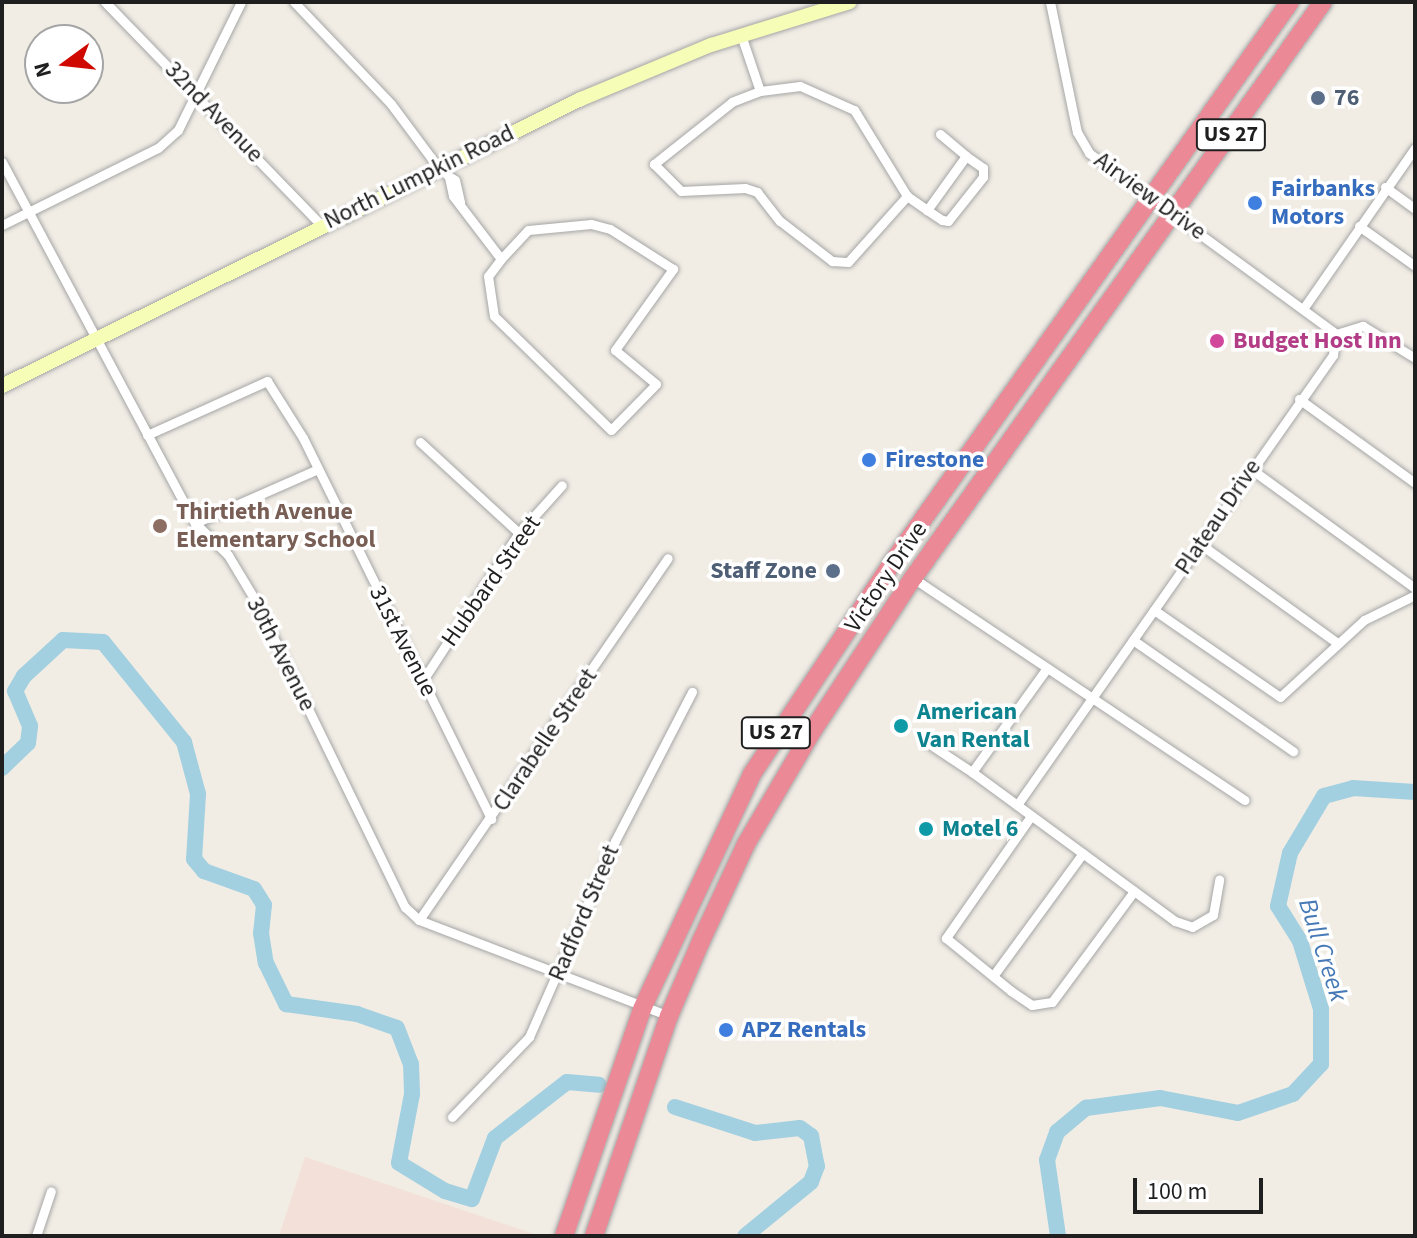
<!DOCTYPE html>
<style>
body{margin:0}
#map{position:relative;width:1417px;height:1238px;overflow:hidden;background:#f1ede5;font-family:"Source Sans 3",sans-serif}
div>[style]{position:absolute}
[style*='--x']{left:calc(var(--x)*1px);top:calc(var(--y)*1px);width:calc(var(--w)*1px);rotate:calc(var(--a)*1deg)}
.military>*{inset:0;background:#f3e0d8}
.river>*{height:16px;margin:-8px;padding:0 8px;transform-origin:8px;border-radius:8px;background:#a3d0e0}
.roads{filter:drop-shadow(0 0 2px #a6a6a6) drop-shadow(0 0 2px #a6a6a6)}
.street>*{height:9px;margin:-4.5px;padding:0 4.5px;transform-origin:4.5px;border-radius:4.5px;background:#fff}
.secondary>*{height:14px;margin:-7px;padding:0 7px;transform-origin:7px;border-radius:7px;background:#f6fdb7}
.highway>*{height:18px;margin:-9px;padding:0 9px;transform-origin:9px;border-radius:9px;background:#ec8997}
.dots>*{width:22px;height:22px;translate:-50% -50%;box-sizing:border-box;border:4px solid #fff;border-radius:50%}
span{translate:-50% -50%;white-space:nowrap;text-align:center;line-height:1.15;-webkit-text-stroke:7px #fff;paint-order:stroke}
.shield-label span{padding:2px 6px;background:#fff;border:2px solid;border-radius:6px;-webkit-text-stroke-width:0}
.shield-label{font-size:22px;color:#1f1f1f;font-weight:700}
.service-label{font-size:24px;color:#4e5e75;font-weight:700}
.left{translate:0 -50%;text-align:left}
.right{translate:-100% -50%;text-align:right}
.street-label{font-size:24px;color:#1f1f1f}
.shop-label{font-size:24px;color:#366cbe;font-weight:700}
.hotel-label{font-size:24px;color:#b23c85;font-weight:700}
.education-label{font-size:24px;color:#785e54;font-weight:700}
.culture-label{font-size:24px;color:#0d838f;font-weight:700}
.water-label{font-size:26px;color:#4679b5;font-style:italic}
.frame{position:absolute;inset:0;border:4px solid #1f1f1f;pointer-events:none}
.north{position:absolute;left:24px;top:24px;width:80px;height:80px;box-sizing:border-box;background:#fff;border:2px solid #a5a5a5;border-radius:50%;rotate:255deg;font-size:22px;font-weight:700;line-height:32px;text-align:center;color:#1f1f1f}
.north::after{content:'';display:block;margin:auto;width:28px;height:36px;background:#cf0900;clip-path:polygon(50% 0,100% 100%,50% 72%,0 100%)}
.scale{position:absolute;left:1133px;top:1178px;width:130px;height:36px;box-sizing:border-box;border:4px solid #1f1f1f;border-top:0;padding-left:10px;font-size:24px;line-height:28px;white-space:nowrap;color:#1f1f1f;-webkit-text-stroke:6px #fff;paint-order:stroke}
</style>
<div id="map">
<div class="military">
<i style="clip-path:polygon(305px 1157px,540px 1236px,279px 1236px)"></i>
</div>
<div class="river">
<i style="--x:2;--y:768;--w:36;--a:-44"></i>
<i style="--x:28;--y:743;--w:17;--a:-83"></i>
<i style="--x:30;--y:726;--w:38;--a:-113"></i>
<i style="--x:15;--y:691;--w:17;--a:-59"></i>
<i style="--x:24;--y:676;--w:53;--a:-42.7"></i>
<i style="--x:63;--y:640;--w:40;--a:2.9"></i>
<i style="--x:103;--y:642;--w:129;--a:51"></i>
<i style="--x:184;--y:742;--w:54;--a:74.9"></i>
<i style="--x:198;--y:794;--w:65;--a:93.5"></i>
<i style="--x:194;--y:859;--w:16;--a:50"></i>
<i style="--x:204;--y:871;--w:53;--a:19.8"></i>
<i style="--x:254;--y:889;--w:19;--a:58"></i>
<i style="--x:264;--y:905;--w:28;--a:96"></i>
<i style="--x:261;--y:933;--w:30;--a:81"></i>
<i style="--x:266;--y:963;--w:46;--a:64"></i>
<i style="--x:286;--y:1004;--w:72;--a:8"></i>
<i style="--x:357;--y:1014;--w:42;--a:19.3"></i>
<i style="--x:397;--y:1028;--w:39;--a:69"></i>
<i style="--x:411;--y:1064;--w:30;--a:88"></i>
<i style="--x:412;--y:1094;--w:70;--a:100.7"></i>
<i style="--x:399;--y:1163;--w:54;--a:31.3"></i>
<i style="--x:445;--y:1191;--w:28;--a:17"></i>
<i style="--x:472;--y:1199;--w:65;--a:-69.3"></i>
<i style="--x:495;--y:1138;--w:91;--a:-37.9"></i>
<i style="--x:567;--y:1082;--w:32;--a:5"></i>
<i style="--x:675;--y:1107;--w:84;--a:18"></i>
<i style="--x:755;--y:1133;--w:45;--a:-6.3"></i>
<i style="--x:800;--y:1128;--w:14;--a:36"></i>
<i style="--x:811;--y:1136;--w:31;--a:79"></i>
<i style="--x:817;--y:1166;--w:17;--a:111"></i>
<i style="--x:811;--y:1182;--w:85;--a:140.7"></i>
<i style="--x:1058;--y:1236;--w:77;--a:-98.2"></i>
<i style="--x:1047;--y:1160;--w:30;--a:-70"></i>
<i style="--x:1057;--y:1132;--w:38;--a:-40"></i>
<i style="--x:1086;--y:1108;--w:75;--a:-7.7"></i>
<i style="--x:1160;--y:1098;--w:79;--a:10.9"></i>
<i style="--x:1238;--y:1113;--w:58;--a:-19.1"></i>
<i style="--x:1293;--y:1094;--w:41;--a:-47"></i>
<i style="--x:1321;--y:1064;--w:55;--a:-90"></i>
<i style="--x:1321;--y:1009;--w:71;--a:-107.2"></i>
<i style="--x:1300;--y:941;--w:41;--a:-122.2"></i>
<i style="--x:1278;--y:906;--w:54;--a:-77.2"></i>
<i style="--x:1290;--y:853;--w:66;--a:-59.2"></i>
<i style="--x:1324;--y:796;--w:30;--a:-15"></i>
<i style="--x:1353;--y:788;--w:62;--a:3.7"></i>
</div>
<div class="roads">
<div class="street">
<i style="--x:105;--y:2;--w:310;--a:45.9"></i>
<i style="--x:294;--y:2;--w:141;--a:46.4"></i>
<i style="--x:391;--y:104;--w:79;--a:53.3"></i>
<i style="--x:1050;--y:2;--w:133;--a:78.3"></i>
<i style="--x:1077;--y:132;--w:24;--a:60"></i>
<i style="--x:1089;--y:153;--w:306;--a:36.2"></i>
<i style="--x:741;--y:35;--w:59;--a:71.3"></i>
<i style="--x:760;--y:91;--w:30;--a:159"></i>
<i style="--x:732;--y:102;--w:100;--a:141.5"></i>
<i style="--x:654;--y:164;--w:38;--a:45"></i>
<i style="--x:681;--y:191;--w:64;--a:-2.7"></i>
<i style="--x:745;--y:188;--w:13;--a:18"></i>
<i style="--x:757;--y:192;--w:37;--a:52"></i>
<i style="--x:780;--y:221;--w:66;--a:37.6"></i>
<i style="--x:832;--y:261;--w:16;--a:4"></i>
<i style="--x:848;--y:262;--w:89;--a:-48.2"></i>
<i style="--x:907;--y:196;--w:101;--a:-121.6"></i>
<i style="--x:854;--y:110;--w:59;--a:-156"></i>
<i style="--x:800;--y:86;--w:40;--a:172.9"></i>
<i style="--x:940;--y:134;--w:34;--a:40"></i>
<i style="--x:2;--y:162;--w:409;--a:61.9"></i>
<i style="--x:195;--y:523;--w:46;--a:44.1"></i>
<i style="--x:228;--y:555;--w:52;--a:59"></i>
<i style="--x:255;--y:600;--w:342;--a:64"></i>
<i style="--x:405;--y:907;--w:19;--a:43"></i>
<i style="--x:419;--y:920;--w:268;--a:21"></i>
<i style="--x:447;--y:175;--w:9;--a:32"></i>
<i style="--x:455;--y:180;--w:23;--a:77"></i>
<i style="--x:449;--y:177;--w:19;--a:78"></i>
<i style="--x:453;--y:196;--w:79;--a:52.7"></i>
<i style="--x:501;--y:259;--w:21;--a:127"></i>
<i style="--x:488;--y:276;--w:40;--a:81.5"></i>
<i style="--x:494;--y:316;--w:163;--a:44.3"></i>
<i style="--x:611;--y:430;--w:64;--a:-45.6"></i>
<i style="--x:656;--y:384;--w:53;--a:-140.3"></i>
<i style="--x:615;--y:350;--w:100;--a:-54.4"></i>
<i style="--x:673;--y:269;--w:75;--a:-147.6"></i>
<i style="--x:610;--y:229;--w:20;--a:-165"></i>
<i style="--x:591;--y:224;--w:63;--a:174.6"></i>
<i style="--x:528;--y:230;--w:40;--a:133"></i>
<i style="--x:1385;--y:187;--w:37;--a:36"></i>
<i style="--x:907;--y:196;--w:24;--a:35"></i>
<i style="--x:927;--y:210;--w:18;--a:34"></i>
<i style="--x:942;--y:220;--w:6;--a:9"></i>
<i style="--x:948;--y:221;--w:56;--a:-51.5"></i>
<i style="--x:983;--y:177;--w:9;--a:-90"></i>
<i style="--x:983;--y:168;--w:21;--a:-145"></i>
<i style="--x:966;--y:156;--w:67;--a:125.8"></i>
<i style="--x:2;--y:225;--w:174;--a:-26.3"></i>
<i style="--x:158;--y:148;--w:27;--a:-42"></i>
<i style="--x:178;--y:130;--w:143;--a:-63.8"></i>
<i style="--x:1359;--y:226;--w:69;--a:35.5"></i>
<i style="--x:1303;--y:309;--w:196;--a:-55.2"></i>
<i style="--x:1336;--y:334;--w:28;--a:-17"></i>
<i style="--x:1363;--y:326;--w:61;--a:31.6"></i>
<i style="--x:1299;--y:399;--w:143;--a:35.9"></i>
<i style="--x:147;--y:435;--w:132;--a:-24.2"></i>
<i style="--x:267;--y:381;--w:67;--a:57.7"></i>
<i style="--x:303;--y:438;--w:425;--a:63.7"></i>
<i style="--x:420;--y:442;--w:134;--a:42.6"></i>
<i style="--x:1251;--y:469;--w:203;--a:36"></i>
<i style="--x:195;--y:523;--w:132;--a:-23.7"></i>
<i style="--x:1200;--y:544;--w:168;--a:35.8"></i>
<i style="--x:913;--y:578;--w:399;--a:33.8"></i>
<i style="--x:1154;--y:610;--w:153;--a:34.6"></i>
<i style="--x:1280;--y:697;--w:114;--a:-42.5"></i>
<i style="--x:1364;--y:620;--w:57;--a:-26.1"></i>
<i style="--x:1133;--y:640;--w:195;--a:34.8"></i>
<i style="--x:1047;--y:668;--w:128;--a:125.8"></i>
<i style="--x:972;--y:772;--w:252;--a:36.3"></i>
<i style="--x:1175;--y:921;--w:18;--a:19"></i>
<i style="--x:1192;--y:927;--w:24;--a:-30"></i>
<i style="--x:1213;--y:915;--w:36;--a:-80"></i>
<i style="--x:423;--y:680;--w:176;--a:-56.9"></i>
<i style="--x:519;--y:533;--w:64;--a:-48.1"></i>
<i style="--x:928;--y:743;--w:53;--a:33.4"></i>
<i style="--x:1017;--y:805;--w:550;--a:-54.92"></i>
<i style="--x:1333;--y:355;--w:21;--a:-82"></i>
<i style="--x:1031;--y:816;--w:149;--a:124.9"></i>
<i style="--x:946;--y:938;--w:84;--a:39.2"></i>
<i style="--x:1011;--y:991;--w:25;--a:34"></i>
<i style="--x:1032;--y:1005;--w:20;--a:-9"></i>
<i style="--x:1052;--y:1002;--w:138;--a:-53.5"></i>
<i style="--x:419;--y:920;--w:439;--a:-55.5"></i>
<i style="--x:993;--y:976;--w:152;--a:-53.8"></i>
<i style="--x:452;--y:1117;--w:111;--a:-46.1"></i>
<i style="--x:529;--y:1037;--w:214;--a:-66.3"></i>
<i style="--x:615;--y:841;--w:168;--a:-62.7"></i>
<i style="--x:36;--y:1236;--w:47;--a:-71.6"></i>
</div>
<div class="secondary">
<i style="--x:2;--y:386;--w:646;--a:-26.37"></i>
<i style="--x:581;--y:99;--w:141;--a:-22.6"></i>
<i style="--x:711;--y:45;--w:145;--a:-17.2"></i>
</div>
<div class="highway">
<i style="--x:564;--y:1236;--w:240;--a:-71"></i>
<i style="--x:642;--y:1009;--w:259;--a:-64.9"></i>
<i style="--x:752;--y:774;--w:253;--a:-56.4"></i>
<i style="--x:892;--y:563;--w:688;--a:-54.65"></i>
<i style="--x:594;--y:1236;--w:232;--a:-71.2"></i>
<i style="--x:669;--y:1016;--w:82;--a:-66.9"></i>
<i style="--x:701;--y:941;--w:107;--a:-65.1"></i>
<i style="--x:746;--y:844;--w:132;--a:-59.6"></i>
<i style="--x:813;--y:730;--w:182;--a:-56.7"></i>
<i style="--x:913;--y:578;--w:707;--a:-54.56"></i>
</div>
</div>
<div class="dots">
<i style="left:1318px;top:98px;background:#5c6f8a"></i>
<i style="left:1255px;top:203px;background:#3f7fe0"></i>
<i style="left:1217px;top:341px;background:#d1479c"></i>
<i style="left:869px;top:460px;background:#3f7fe0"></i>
<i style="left:160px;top:526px;background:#8d6e63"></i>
<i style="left:833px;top:571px;background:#5c6f8a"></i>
<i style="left:901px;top:726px;background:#0f9aa8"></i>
<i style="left:926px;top:829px;background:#0f9aa8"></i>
<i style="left:726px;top:1030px;background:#3f7fe0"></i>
</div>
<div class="shield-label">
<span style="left:1231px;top:135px">US 27</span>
<span style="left:776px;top:733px">US 27</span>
</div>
<div class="service-label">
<span class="left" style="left:1334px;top:98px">76</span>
<span class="right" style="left:817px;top:571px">Staff Zone</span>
</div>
<div class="street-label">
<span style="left:214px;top:112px;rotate:46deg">32nd Avenue</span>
<span style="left:419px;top:177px;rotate:-26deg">North Lumpkin Road</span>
<span style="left:1150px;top:196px;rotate:36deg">Airview Drive</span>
<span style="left:1218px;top:517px;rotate:-56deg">Plateau Drive</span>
<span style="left:886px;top:577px;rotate:-56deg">Victory Drive</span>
<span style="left:491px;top:581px;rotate:-55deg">Hubbard Street</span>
<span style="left:403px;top:641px;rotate:63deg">31st Avenue</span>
<span style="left:281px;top:654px;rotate:63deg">30th Avenue</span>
<span style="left:545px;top:740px;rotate:-56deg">Clarabelle Street</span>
<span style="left:584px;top:913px;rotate:-67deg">Radford Street</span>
</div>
<div class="shop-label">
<span class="left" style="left:1271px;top:203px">Fairbanks<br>Motors</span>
<span class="left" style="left:885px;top:460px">Firestone</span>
<span class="left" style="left:742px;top:1030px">APZ Rentals</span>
</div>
<div class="hotel-label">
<span class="left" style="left:1233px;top:341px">Budget Host Inn</span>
</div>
<div class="education-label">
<span class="left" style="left:176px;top:526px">Thirtieth Avenue<br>Elementary School</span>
</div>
<div class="culture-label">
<span class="left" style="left:917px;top:726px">American<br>Van Rental</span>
<span class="left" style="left:942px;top:829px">Motel 6</span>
</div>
<div class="water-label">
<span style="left:1323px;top:950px;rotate:72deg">Bull Creek</span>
</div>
<div class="frame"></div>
<div class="north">N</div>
<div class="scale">100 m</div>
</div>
